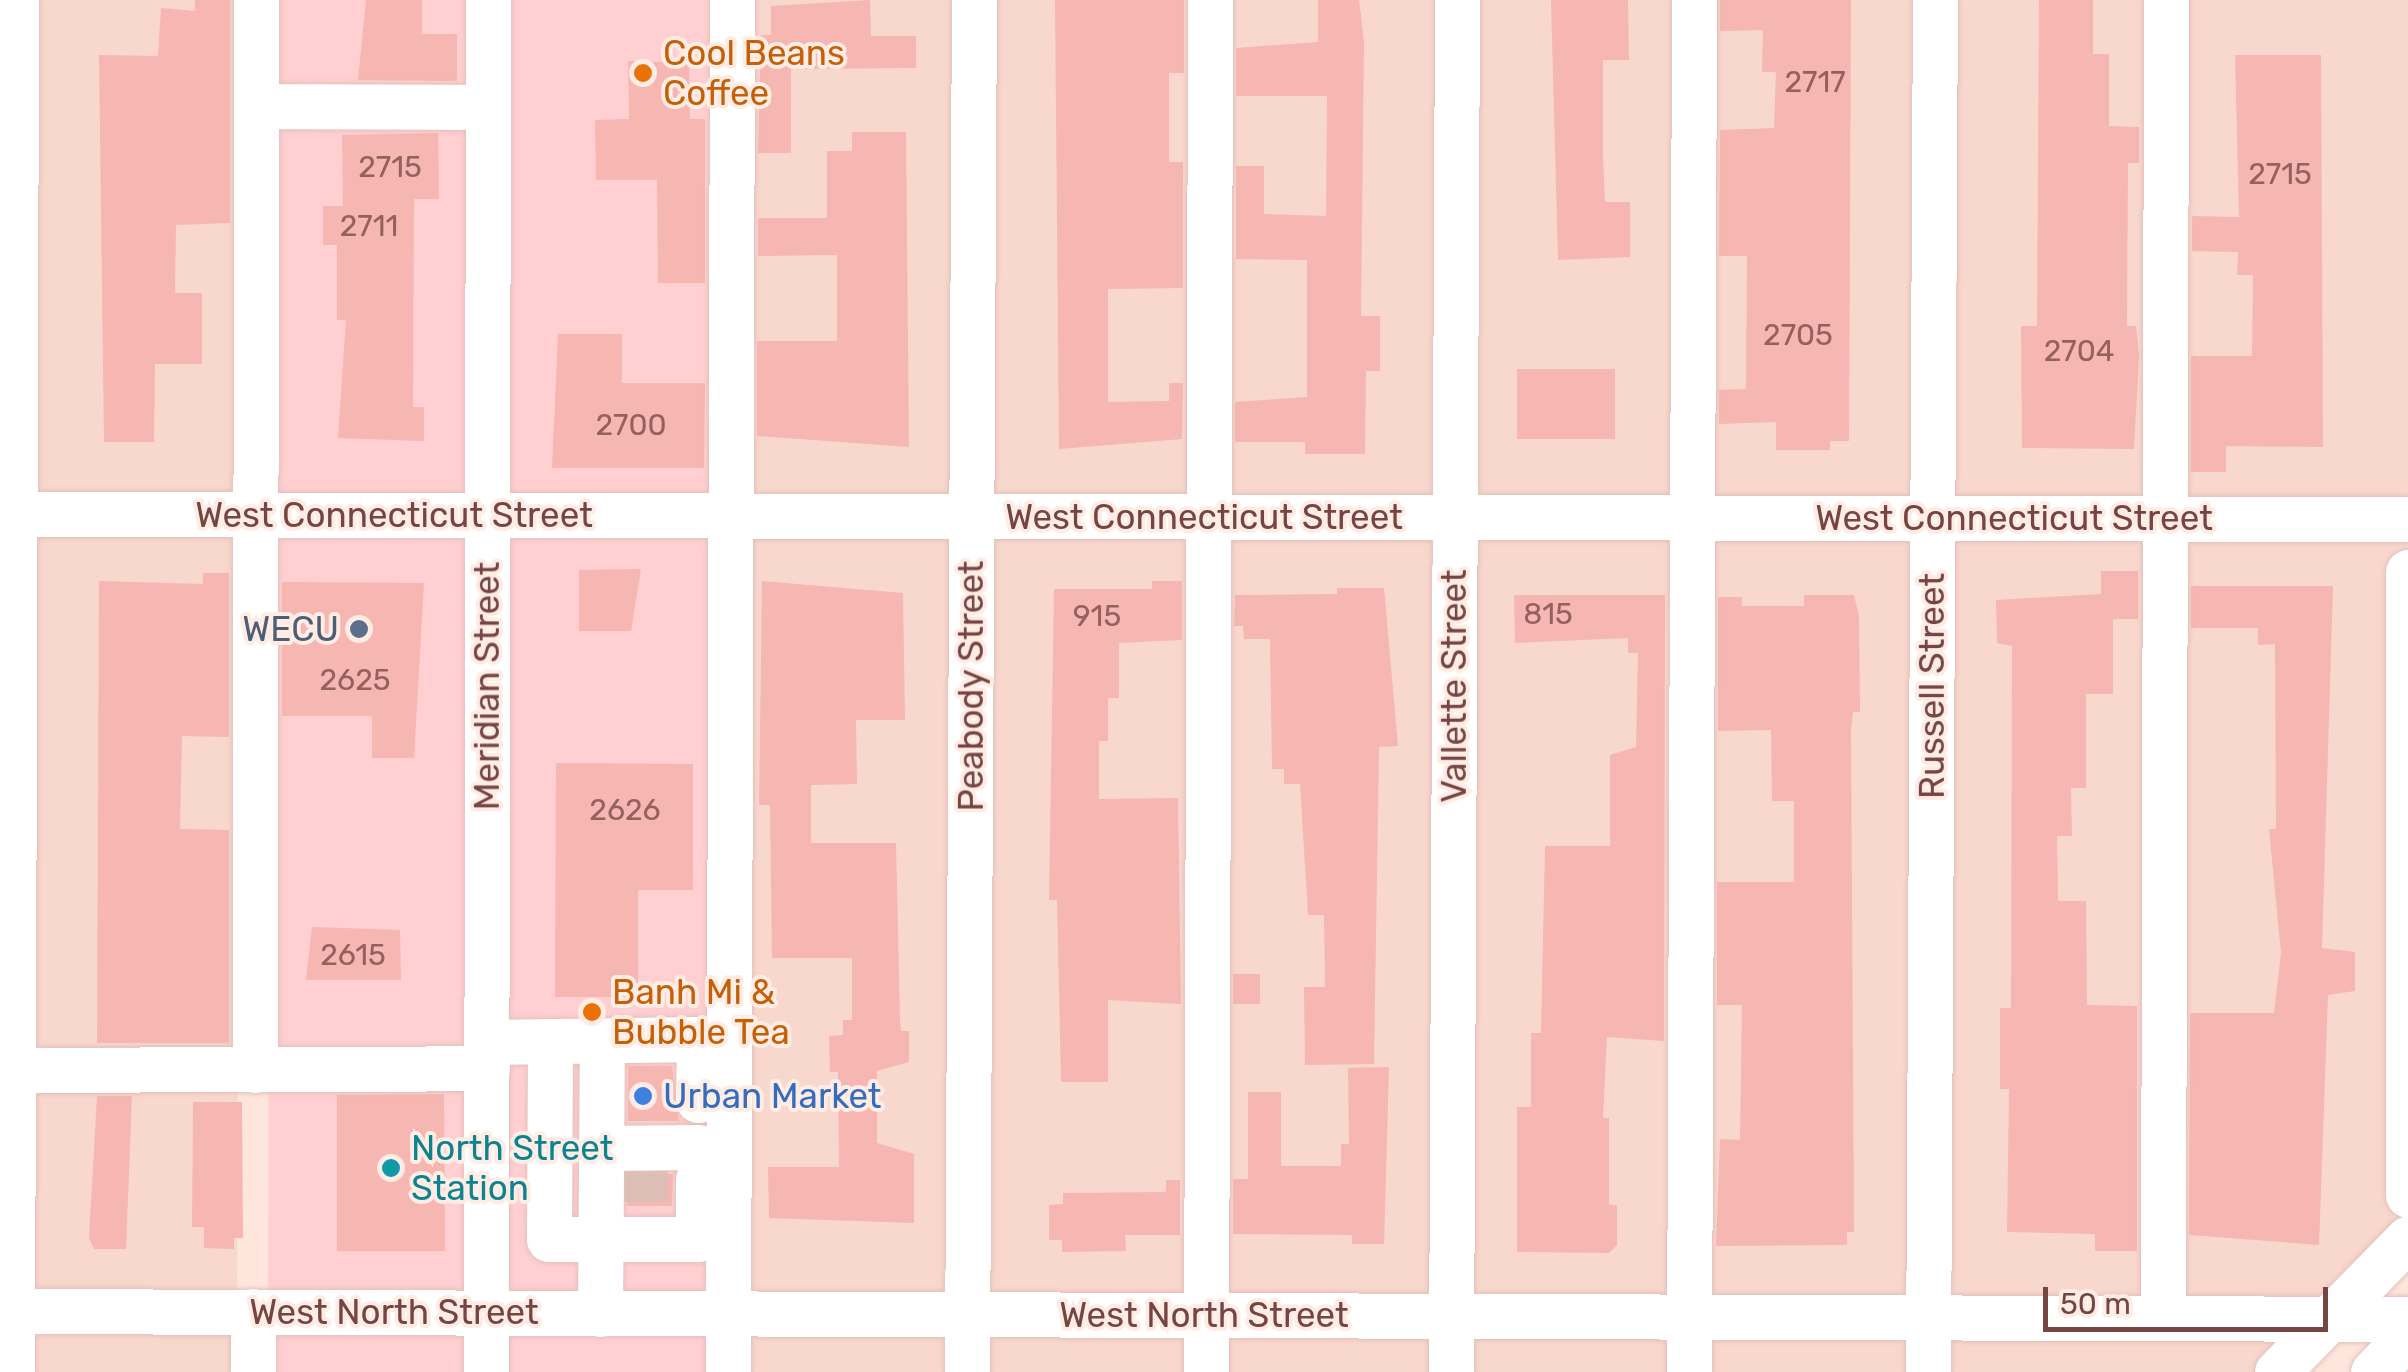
<!DOCTYPE html>
<style>
body{margin:0}
#map{position:relative;width:2408px;height:1372px;overflow:hidden;background:#fee6dc;font-family:Rubik,sans-serif}
div>[style]{position:absolute}
[style*='--x']{left:calc(var(--x)*1px);top:calc(var(--y)*1px);width:calc(var(--w)*1px);rotate:calc(var(--a)*1deg)}
.residential>*{inset:0;background:#f8d7cd}
.commercial>*{inset:0;background:#ffcfd1}
.building>*{inset:0;background:#f6b6b1}
.minor-tunnel>*{height:45px;margin-top:-22.5px;transform-origin:0;background:repeating-linear-gradient(90deg,#dcbeb6 0 45px,transparent 0 67px)}
.roads{filter:drop-shadow(0 0 2px #e4c1bb) drop-shadow(0 0 2px #e4c1bb)}
.minor>*{height:45px;margin:-22.5px;padding:0 22.5px;transform-origin:22.5px;border-radius:22.5px;background:#fff}
.dots>*{width:28px;height:28px;translate:-50% -50%;box-sizing:border-box;border:5px solid #ffece4;border-radius:50%}
span{translate:-50% -50%;white-space:nowrap;text-align:center;line-height:1.15;-webkit-text-stroke:8px #ffece4;paint-order:stroke}
.number-label{font-size:30px;color:#95615e}
.number-label span{-webkit-text-stroke-width:0}
.food-label{font-size:35px;color:#c56008}
.left{translate:0 -50%;text-align:left}
.street-label{font-size:35px;color:#754543}
.service-label{font-size:35px;color:#4e5e75}
.right{translate:-100% -50%;text-align:right}
.shop-label{font-size:35px;color:#366cbe}
.culture-label{font-size:35px;color:#0d838f}
.scale{position:absolute;left:2043px;top:1287px;width:285px;height:45px;box-sizing:border-box;border:5px solid #754543;border-top:0;padding-left:12px;font-size:30px;line-height:35px;white-space:nowrap;color:#754543;-webkit-text-stroke:8px #ffece4;paint-order:stroke}
</style>
<div id="map">
<div class="residential">
<i style="clip-path:polygon(0 0,240px 0,237px 1372px,0 1372px)"></i>
<i style="clip-path:polygon(747px 0,2408px 0,2408px 1219px,2255px 1372px,742px 1372px)"></i>
</div>
<div class="commercial">
<i style="clip-path:polygon(271px 0,723px 0,722px 1372px,268px 1372px)"></i>
</div>
<div class="building">
<i style="clip-path:polygon(195px 0,230px 0,230px 223px,176px 225px,175px 293px,202px 293px,202px 364px,155px 364px,154px 442px,104px 442px,99px 55px,158px 56px,161px 8px,195px 11px)"></i>
<i style="clip-path:polygon(366px 0,422px 0,422px 34px,457px 34px,457px 81px,358px 80px)"></i>
<i style="clip-path:polygon(870px 0,871px 36px,916px 36px,916px 68px,791px 69px,791px 153px,758px 153px,761px 35px,771px 35px,771px 6px)"></i>
<i style="clip-path:polygon(1055px 0,1184px 0,1184px 73px,1169px 73px,1169px 162px,1183px 162px,1183px 288px,1108px 289px,1108px 402px,1169px 401px,1169px 383px,1183px 383px,1182px 439px,1059px 449px)"></i>
<i style="clip-path:polygon(1318px 0,1359px 0,1364px 42px,1361px 316px,1380px 316px,1380px 371px,1366px 371px,1365px 454px,1305px 454px,1305px 442px,1235px 442px,1235px 402px,1307px 397px,1307px 260px,1236px 259px,1236px 166px,1264px 166px,1264px 214px,1326px 216px,1327px 96px,1236px 96px,1236px 48px,1318px 42px)"></i>
<i style="clip-path:polygon(1551px 0,1628px 0,1629px 60px,1603px 60px,1603px 156px,1605px 202px,1630px 202px,1630px 257px,1558px 260px)"></i>
<i style="clip-path:polygon(1720px 0,1851px 0,1849px 441px,1830px 441px,1830px 450px,1776px 450px,1776px 422px,1719px 424px,1719px 390px,1746px 389px,1747px 256px,1719px 256px,1720px 130px,1774px 128px,1776px 72px,1762px 72px,1763px 30px,1720px 31px)"></i>
<i style="clip-path:polygon(2039px 0,2093px 0,2093px 54px,2109px 54px,2109px 126px,2139px 127px,2139px 163px,2128px 163px,2127px 326px,2136px 326px,2139px 356px,2134px 449px,2022px 448px,2021px 326px,2037px 326px)"></i>
<i style="clip-path:polygon(2235px 55px,2321px 55px,2323px 447px,2226px 446px,2226px 472px,2191px 472px,2191px 356px,2252px 356px,2253px 275px,2237px 275px,2238px 252px,2192px 251px,2192px 216px,2239px 217px)"></i>
<i style="clip-path:polygon(628px 61px,689px 63px,690px 119px,705px 119px,705px 283px,658px 283px,657px 180px,596px 180px,595px 120px,629px 119px)"></i>
<i style="clip-path:polygon(852px 132px,906px 132px,909px 447px,757px 436px,757px 341px,837px 341px,837px 255px,758px 256px,758px 218px,827px 218px,827px 151px,852px 151px)"></i>
<i style="clip-path:polygon(438px 133px,439px 199px,414px 199px,413px 407px,424px 407px,424px 441px,338px 438px,346px 320px,337px 320px,337px 245px,323px 245px,323px 206px,343px 206px,342px 135px)"></i>
<i style="clip-path:polygon(558px 334px,622px 334px,622px 383px,705px 383px,704px 468px,552px 468px)"></i>
<i style="clip-path:polygon(1517px 369px,1615px 369px,1615px 439px,1517px 439px)"></i>
<i style="clip-path:polygon(641px 569px,631px 631px,579px 631px,579px 570px)"></i>
<i style="clip-path:polygon(2101px 571px,2138px 571px,2138px 619px,2113px 619px,2113px 694px,2086px 694px,2086px 788px,2071px 788px,2072px 836px,2057px 836px,2058px 901px,2086px 901px,2087px 1005px,2137px 1006px,2137px 1251px,2095px 1251px,2095px 1234px,2007px 1232px,2009px 1089px,2000px 1089px,2000px 1008px,2011px 1008px,2012px 646px,1997px 643px,1996px 600px,2101px 594px)"></i>
<i style="clip-path:polygon(203px 573px,229px 573px,229px 737px,182px 736px,180px 829px,229px 830px,229px 1043px,97px 1043px,99px 581px,203px 584px)"></i>
<i style="clip-path:polygon(762px 581px,903px 593px,905px 720px,856px 720px,857px 784px,811px 785px,811px 843px,896px 843px,900px 1019px,901px 1031px,909px 1031px,909px 1062px,877px 1071px,877px 1143px,914px 1154px,914px 1223px,769px 1218px,768px 1167px,839px 1167px,838px 1072px,830px 1072px,829px 1036px,843px 1035px,843px 1020px,852px 1020px,852px 958px,772px 958px,770px 805px,759px 805px)"></i>
<i style="clip-path:polygon(1152px 581px,1182px 581px,1182px 640px,1119px 643px,1119px 698px,1108px 698px,1108px 741px,1099px 741px,1099px 799px,1178px 798px,1181px 1004px,1108px 1000px,1108px 1082px,1061px 1082px,1057px 900px,1049px 900px,1054px 589px,1152px 589px)"></i>
<i style="clip-path:polygon(282px 582px,424px 583px,414px 758px,372px 758px,372px 716px,282px 716px)"></i>
<i style="clip-path:polygon(2191px 586px,2333px 586px,2322px 948px,2355px 952px,2355px 991px,2328px 995px,2319px 1245px,2189px 1235px,2190px 1013px,2274px 1013px,2281px 953px,2269px 829px,2276px 829px,2275px 644px,2258px 645px,2258px 628px,2191px 628px)"></i>
<i style="clip-path:polygon(1337px 588px,1384px 588px,1398px 746px,1379px 747px,1374px 1064px,1305px 1065px,1304px 987px,1325px 987px,1324px 915px,1308px 915px,1300px 784px,1284px 784px,1284px 769px,1272px 769px,1270px 639px,1244px 639px,1243px 626px,1234px 626px,1235px 595px,1337px 594px)"></i>
<i style="clip-path:polygon(1514px 595px,1665px 595px,1664px 1041px,1607px 1037px,1603px 1118px,1609px 1118px,1609px 1205px,1617px 1205px,1617px 1245px,1609px 1253px,1517px 1252px,1517px 1107px,1531px 1107px,1531px 1033px,1541px 1033px,1545px 846px,1610px 846px,1610px 755px,1636px 747px,1638px 653px,1628px 653px,1628px 638px,1515px 643px)"></i>
<i style="clip-path:polygon(1804px 595px,1854px 595px,1859px 616px,1860px 712px,1853px 712px,1851px 731px,1854px 1232px,1847px 1232px,1847px 1245px,1716px 1246px,1720px 1139px,1740px 1140px,1742px 1005px,1717px 1005px,1717px 882px,1794px 882px,1794px 801px,1772px 801px,1771px 730px,1718px 731px,1718px 597px,1742px 597px,1742px 606px,1804px 606px)"></i>
<i style="clip-path:polygon(556px 763px,693px 764px,693px 890px,638px 890px,638px 997px,555px 997px)"></i>
<i style="clip-path:polygon(312px 927px,400px 930px,401px 980px,306px 980px)"></i>
<i style="clip-path:polygon(1233px 974px,1260px 974px,1260px 1004px,1233px 1004px)"></i>
<i style="clip-path:polygon(628px 1066px,672px 1066px,679px 1121px,628px 1121px)"></i>
<i style="clip-path:polygon(1389px 1067px,1384px 1244px,1352px 1244px,1352px 1235px,1233px 1234px,1233px 1179px,1248px 1179px,1248px 1092px,1281px 1092px,1281px 1166px,1341px 1166px,1341px 1144px,1349px 1144px,1348px 1068px)"></i>
<i style="clip-path:polygon(444px 1094px,445px 1251px,337px 1251px,337px 1095px)"></i>
<i style="clip-path:polygon(97px 1096px,132px 1096px,126px 1249px,94px 1249px,89px 1238px)"></i>
<i style="clip-path:polygon(193px 1102px,242px 1102px,243px 1238px,234px 1238px,234px 1249px,204px 1248px,204px 1227px,192px 1227px)"></i>
<i style="clip-path:polygon(627px 1174px,673px 1174px,672px 1206px,627px 1206px)"></i>
<i style="clip-path:polygon(1166px 1180px,1180px 1180px,1180px 1235px,1125px 1235px,1126px 1251px,1062px 1252px,1062px 1240px,1049px 1240px,1049px 1205px,1063px 1204px,1063px 1193px,1166px 1192px)"></i>
</div>
<div class="minor-tunnel">
<i style="--x:645;--y:1157;--w:49;--a:90"></i>
</div>
<div class="roads">
<div class="minor">
<i style="--x:256;--y:106;--w:232;--a:0.2"></i>
<i style="--x:0;--y:514;--w:2408;--a:0.12"></i>
<i style="--x:2408;--y:572;--w:623;--a:90"></i>
<i style="--x:550;--y:1041;--w:198;--a:90.3"></i>
<i style="--x:549;--y:1239;--w:149;--a:0"></i>
<i style="--x:698;--y:1239;--w:60;--a:-90"></i>
<i style="--x:487;--y:1042;--w:212;--a:-0.8"></i>
<i style="--x:699;--y:1039;--w:61;--a:90.9"></i>
<i style="--x:0;--y:1070;--w:487;--a:-0.2"></i>
<i style="--x:255;--y:1070;--w:1070;--a:-89.95"></i>
<i style="--x:602;--y:1148;--w:96;--a:-0.6"></i>
<i style="--x:0;--y:1311;--w:2408;--a:0.19"></i>
<i style="--x:253;--y:1311;--w:61;--a:90"></i>
<i style="--x:600;--y:1314;--w:273;--a:-89.6"></i>
<i style="--x:2163;--y:1318;--w:1318;--a:-89.87"></i>
<i style="--x:12;--y:1372;--w:1372;--a:-89.83"></i>
<i style="--x:486;--y:1372;--w:1372;--a:-89.92"></i>
<i style="--x:728;--y:1372;--w:1372;--a:-89.83"></i>
<i style="--x:967;--y:1372;--w:1372;--a:-89.71"></i>
<i style="--x:1206;--y:1372;--w:1372;--a:-89.83"></i>
<i style="--x:1451;--y:1372;--w:1372;--a:-89.75"></i>
<i style="--x:1689;--y:1372;--w:1372;--a:-89.79"></i>
<i style="--x:1928;--y:1372;--w:1372;--a:-89.71"></i>
<i style="--x:2277;--y:1372;--w:187;--a:-45.6"></i>
<i style="--x:2373;--y:1372;--w:50;--a:-45.8"></i>
</div>
</div>
<div class="dots">
<i style="left:643px;top:73px;background:#e8710a"></i>
<i style="left:359px;top:629px;background:#5c6f8a"></i>
<i style="left:592px;top:1012px;background:#e8710a"></i>
<i style="left:643px;top:1096px;background:#3f7fe0"></i>
<i style="left:391px;top:1168px;background:#0f9aa8"></i>
</div>
<div class="number-label">
<span style="left:1815px;top:82px">2717</span>
<span style="left:390px;top:167px">2715</span>
<span style="left:2280px;top:174px">2715</span>
<span style="left:369px;top:226px">2711</span>
<span style="left:1798px;top:335px">2705</span>
<span style="left:2079px;top:351px">2704</span>
<span style="left:631px;top:425px">2700</span>
<span style="left:1548px;top:614px">815</span>
<span style="left:1097px;top:616px">915</span>
<span style="left:355px;top:680px">2625</span>
<span style="left:625px;top:810px">2626</span>
<span style="left:353px;top:955px">2615</span>
</div>
<div class="food-label">
<span class="left" style="left:663px;top:73px">Cool Beans<br>Coffee</span>
<span class="left" style="left:612px;top:1012px">Banh Mi &amp;<br>Bubble Tea</span>
</div>
<div class="street-label">
<span style="left:394px;top:515px">West Connecticut Street</span>
<span style="left:1204px;top:517px">West Connecticut Street</span>
<span style="left:2014px;top:518px">West Connecticut Street</span>
<span style="left:487px;top:686px;rotate:-90deg">Meridian Street</span>
<span style="left:971px;top:686px;rotate:-90deg">Peabody Street</span>
<span style="left:1454px;top:686px;rotate:-90deg">Vallette Street</span>
<span style="left:1932px;top:686px;rotate:-90deg">Russell Street</span>
<span style="left:394px;top:1312px">West North Street</span>
<span style="left:1204px;top:1315px">West North Street</span>
</div>
<div class="service-label">
<span class="right" style="left:339px;top:629px">WECU</span>
</div>
<div class="shop-label">
<span class="left" style="left:663px;top:1096px">Urban Market</span>
</div>
<div class="culture-label">
<span class="left" style="left:411px;top:1168px">North Street<br>Station</span>
</div>
<div class="scale">50 m</div>
</div>
